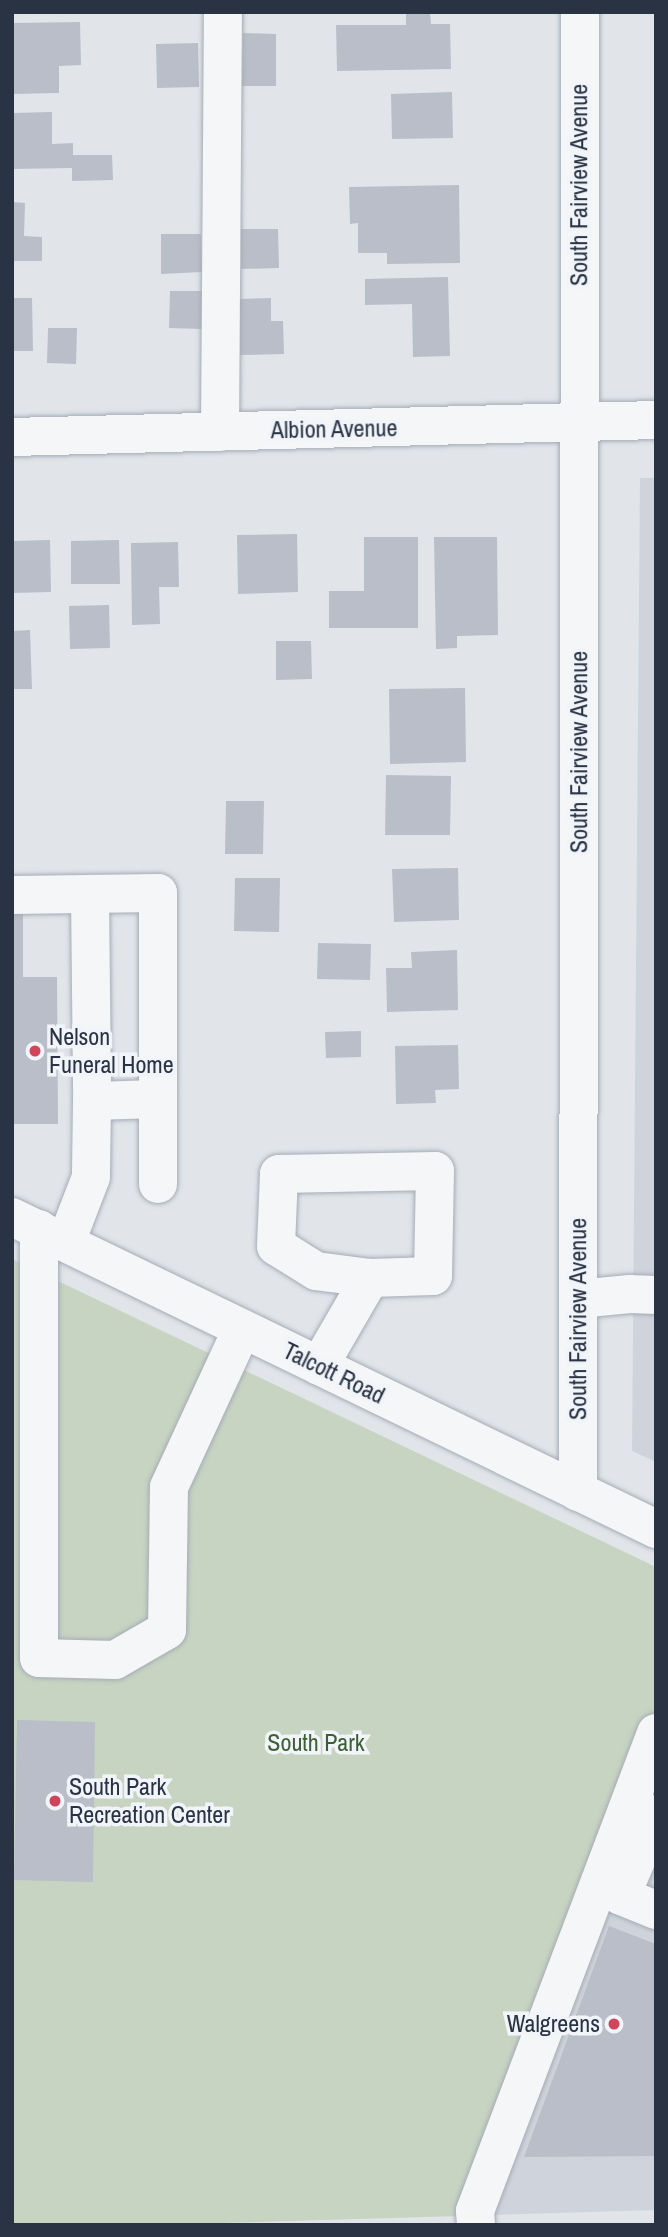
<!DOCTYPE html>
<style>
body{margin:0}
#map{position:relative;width:668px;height:2237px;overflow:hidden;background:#e1e5ea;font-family:"Archivo Narrow",sans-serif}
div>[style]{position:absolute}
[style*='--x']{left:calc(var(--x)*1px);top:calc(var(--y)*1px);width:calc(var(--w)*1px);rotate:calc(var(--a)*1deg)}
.built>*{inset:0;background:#cfd4dc}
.green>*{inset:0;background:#c7d4c2}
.building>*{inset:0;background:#b9bec8}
.roads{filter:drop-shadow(0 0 2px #a6acb5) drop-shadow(0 0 2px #a6acb5)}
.minor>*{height:38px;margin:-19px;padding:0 19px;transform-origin:19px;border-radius:19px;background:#f4f6f8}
.dots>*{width:19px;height:19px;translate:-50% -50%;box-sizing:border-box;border:4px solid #f1f4f8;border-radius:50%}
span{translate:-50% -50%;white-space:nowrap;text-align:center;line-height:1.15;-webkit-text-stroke:7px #f1f4f8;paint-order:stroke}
.street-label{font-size:24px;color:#293343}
.poi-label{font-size:24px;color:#293343}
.left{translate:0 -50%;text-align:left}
.right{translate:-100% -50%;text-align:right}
.park-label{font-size:24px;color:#3e5f36}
.frame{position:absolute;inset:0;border:14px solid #293343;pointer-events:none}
</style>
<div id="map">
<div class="built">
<i style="clip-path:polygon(640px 478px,656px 478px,656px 1462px,632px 1451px)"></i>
<i style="clip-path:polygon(656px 1707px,656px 2210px,462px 2216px)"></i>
</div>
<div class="green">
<i style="clip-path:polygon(12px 1259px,656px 1567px,656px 1707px,462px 2216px,153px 2225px,12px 2225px)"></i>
</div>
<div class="building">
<i style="clip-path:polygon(406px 12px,430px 12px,431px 24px,450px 24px,451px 69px,337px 71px,336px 25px,406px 25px)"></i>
<i style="clip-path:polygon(80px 22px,81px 65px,59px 66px,59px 93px,12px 94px,12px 23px)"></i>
<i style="clip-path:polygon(243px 33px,276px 34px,276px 86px,242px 86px)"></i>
<i style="clip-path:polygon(198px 43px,199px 87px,157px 88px,156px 44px)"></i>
<i style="clip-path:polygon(452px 92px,453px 138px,392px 139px,391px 94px)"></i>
<i style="clip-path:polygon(52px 112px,52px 144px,73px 143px,73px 155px,112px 155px,113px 180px,72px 181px,72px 168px,12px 169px,12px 113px)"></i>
<i style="clip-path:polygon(459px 185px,460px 263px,387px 264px,387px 253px,358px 253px,358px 223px,350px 224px,349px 187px)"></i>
<i style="clip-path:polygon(12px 202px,25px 203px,24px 236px,42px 237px,42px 261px,12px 261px)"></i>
<i style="clip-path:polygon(240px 229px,278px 229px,279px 268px,241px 269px)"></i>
<i style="clip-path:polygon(161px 234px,201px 234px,202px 272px,161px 274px)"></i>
<i style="clip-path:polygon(448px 277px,450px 356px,413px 357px,412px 304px,365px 305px,365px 279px)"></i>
<i style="clip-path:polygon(170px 291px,203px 291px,202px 329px,169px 328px)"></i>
<i style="clip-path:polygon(12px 298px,32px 298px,33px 351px,12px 351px)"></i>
<i style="clip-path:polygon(271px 298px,271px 321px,283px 321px,284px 354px,240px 355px,239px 299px)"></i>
<i style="clip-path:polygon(48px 328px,77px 328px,76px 364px,47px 363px)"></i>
<i style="clip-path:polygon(297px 534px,298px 592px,238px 594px,237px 535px)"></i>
<i style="clip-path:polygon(364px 537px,418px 537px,418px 628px,329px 628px,329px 591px,364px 591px)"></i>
<i style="clip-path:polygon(434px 537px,497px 537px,498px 635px,457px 636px,457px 648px,436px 649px)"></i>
<i style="clip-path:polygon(50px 540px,51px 592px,12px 593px,12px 541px)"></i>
<i style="clip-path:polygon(119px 540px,120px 584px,71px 584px,71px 541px)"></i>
<i style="clip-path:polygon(178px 542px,179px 587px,159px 587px,160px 624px,132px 625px,131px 543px)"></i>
<i style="clip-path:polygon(109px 605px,110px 648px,70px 649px,69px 606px)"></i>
<i style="clip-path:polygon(30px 630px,32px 689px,12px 689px,12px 631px)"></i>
<i style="clip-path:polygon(276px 641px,311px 641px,312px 679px,276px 680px)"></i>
<i style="clip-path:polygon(465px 688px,466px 762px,390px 764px,389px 689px)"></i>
<i style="clip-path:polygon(386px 775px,451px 776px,450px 835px,385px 835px)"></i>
<i style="clip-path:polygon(226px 801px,264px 801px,263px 854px,225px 854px)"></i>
<i style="clip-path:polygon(458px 868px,459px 920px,394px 922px,392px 869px)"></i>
<i style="clip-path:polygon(235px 878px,280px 878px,279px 932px,234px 931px)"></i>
<i style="clip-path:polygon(12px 907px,23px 907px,23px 977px,57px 977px,58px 1124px,12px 1124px)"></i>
<i style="clip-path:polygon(318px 943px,371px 944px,370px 980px,317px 979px)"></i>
<i style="clip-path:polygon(457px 950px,458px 1010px,387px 1012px,386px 968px,412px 968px,411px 952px)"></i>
<i style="clip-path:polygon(361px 1031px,361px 1057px,326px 1058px,325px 1032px)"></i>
<i style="clip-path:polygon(458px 1045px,459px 1089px,435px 1090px,436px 1103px,396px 1104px,395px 1046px)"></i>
<i style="clip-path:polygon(17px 1720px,95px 1722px,93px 1882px,14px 1880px)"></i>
<i style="clip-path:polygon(609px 1926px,656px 1944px,656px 2156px,524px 2157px)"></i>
</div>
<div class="roads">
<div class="minor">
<i style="--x:220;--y:432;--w:420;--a:-89.6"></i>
<i style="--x:12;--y:437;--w:644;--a:-1.51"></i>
<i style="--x:90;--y:894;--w:207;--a:89.4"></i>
<i style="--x:12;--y:895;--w:146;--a:-0.8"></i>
<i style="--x:158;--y:893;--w:206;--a:90"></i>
<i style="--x:158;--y:1099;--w:66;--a:178.3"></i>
<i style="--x:92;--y:1101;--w:76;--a:90.8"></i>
<i style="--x:91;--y:1177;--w:70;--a:111"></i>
<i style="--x:158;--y:1099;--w:85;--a:90"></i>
<i style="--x:435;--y:1171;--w:105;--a:91.1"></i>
<i style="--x:433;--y:1276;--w:63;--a:178.2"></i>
<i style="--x:370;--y:1278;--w:54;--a:-172.6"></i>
<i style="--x:316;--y:1271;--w:47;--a:-148"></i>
<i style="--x:276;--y:1246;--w:72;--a:-87.6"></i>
<i style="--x:279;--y:1174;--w:156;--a:-1.1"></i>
<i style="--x:12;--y:1217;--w:716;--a:25.85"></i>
<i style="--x:39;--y:1229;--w:429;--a:90"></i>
<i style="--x:39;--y:1658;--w:76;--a:1.5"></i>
<i style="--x:115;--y:1660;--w:60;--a:-30"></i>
<i style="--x:167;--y:1630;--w:143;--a:-89.2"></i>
<i style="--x:169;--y:1487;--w:174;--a:-65.2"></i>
<i style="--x:578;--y:1299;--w:52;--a:-5.5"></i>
<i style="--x:630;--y:1294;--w:26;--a:2"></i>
<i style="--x:319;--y:1366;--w:102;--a:-59.9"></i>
<i style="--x:578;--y:1492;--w:1480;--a:-89.92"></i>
<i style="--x:656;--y:1814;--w:89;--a:113.1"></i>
<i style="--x:621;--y:1896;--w:38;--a:22"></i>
<i style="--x:476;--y:2225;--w:14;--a:-94"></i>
<i style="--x:475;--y:2211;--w:511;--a:-69.26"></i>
</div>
</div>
<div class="dots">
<i style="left:35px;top:1051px;background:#d1445a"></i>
<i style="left:55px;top:1801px;background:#d1445a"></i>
<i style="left:614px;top:2024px;background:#d1445a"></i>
</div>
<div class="street-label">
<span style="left:579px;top:185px;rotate:-90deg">South Fairview Avenue</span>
<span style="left:334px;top:429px;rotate:-1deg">Albion Avenue</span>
<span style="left:579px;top:752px;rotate:-90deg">South Fairview Avenue</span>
<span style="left:578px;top:1319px;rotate:-90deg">South Fairview Avenue</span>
<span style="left:334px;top:1373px;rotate:26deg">Talcott Road</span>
</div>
<div class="poi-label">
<span class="left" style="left:49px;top:1051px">Nelson<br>Funeral Home</span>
<span class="left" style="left:69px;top:1801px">South Park<br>Recreation Center</span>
<span class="right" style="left:600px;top:2024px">Walgreens</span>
</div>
<div class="park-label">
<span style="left:316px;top:1743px">South Park</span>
</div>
<div class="frame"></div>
</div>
